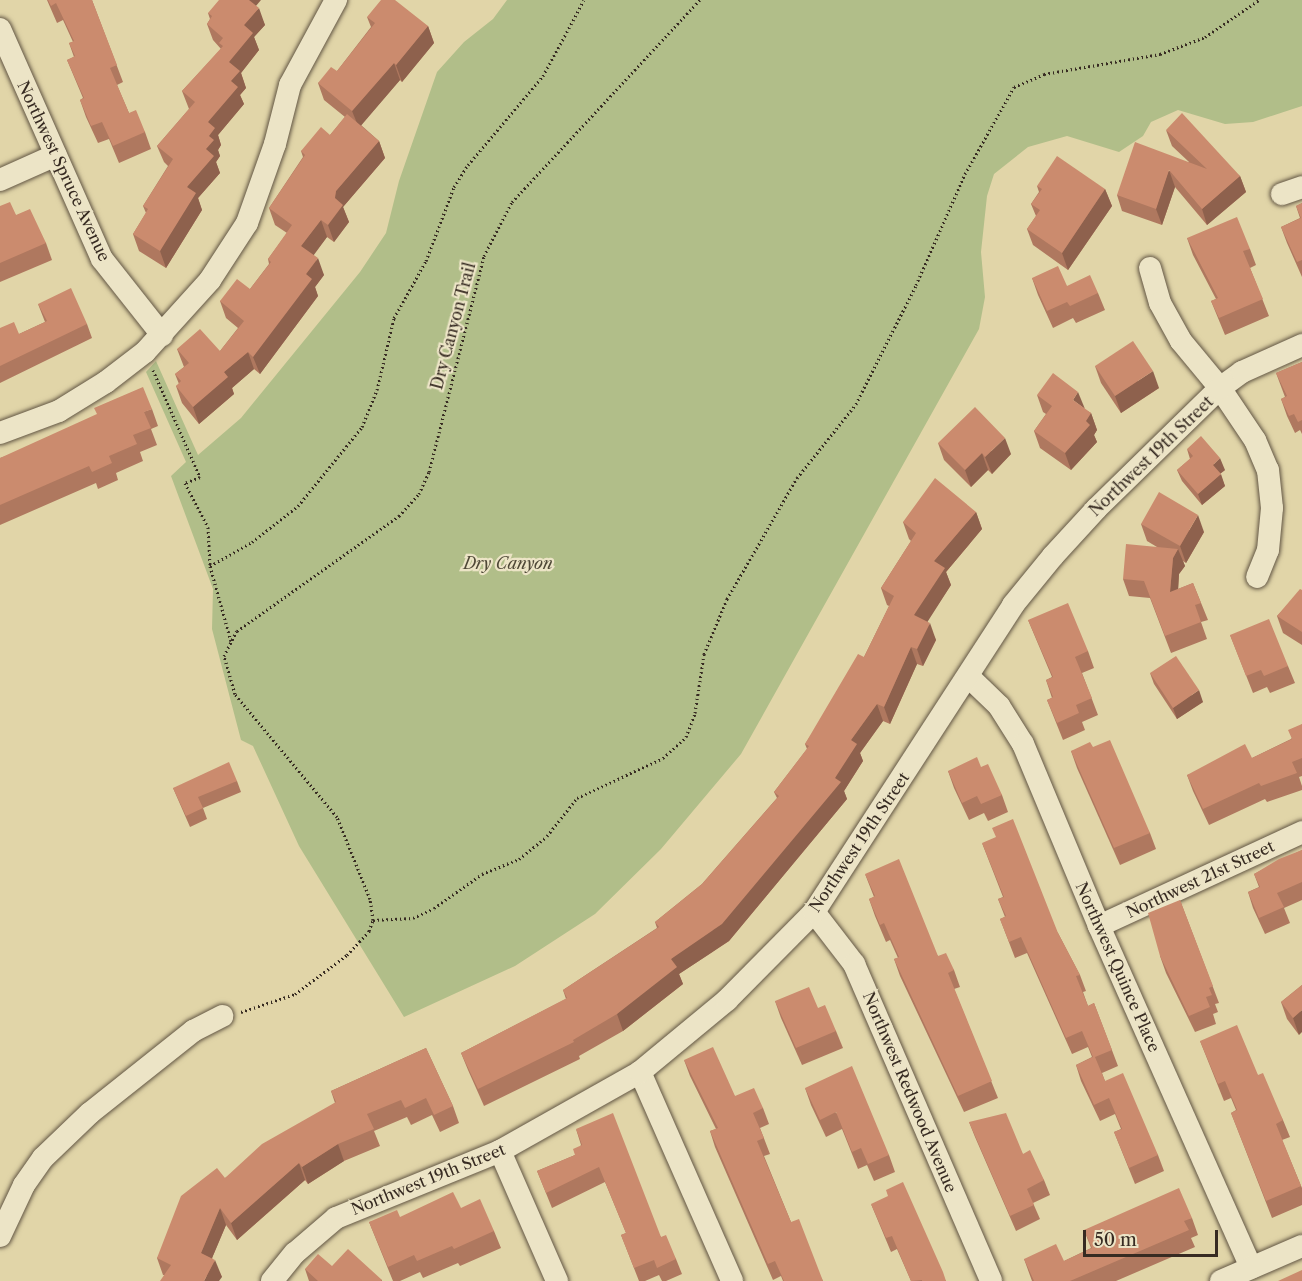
<!DOCTYPE html>
<style>
body{margin:0}
#map{position:relative;width:1302px;height:1281px;overflow:hidden;background:#e1d5a8;font-family:"Libre Caslon Text",serif}
div>[style]{position:absolute}
[style*='--x']{left:calc(var(--x)*1px);top:calc(var(--y)*1px);width:calc(var(--w)*1px);rotate:calc(var(--a)*1deg)}
.green>*{inset:0;background:#b1be89}
.path>*{height:3px;margin-top:-1.5px;transform-origin:0;background:repeating-linear-gradient(90deg,#372b22 0 1.5px,transparent 0 4.5px)}
.roads{filter:drop-shadow(0 0 2px #625644) drop-shadow(0 0 2px #625644)}
.minor>*{height:22px;margin:-11px;padding:0 11px;transform-origin:11px;border-radius:11px;background:#ece4c6}
.wall>*{inset:0;background:#af785f}
.shaded-wall>*{inset:0;background:#8e614d}
.building>*{inset:0;background:#cb8b6e}
span{translate:-50% -50%;white-space:nowrap;text-align:center;line-height:1.15;-webkit-text-stroke:4.5px #ece4c6;paint-order:stroke}
.street-label{font-size:16px;color:#372b22}
.park-label{font-size:16px;color:#4f4837;font-style:italic}
.scale{position:absolute;left:1083px;top:1230px;width:135px;height:27px;box-sizing:border-box;border:3px solid #372b22;border-top:0;padding-left:8px;font-size:18px;line-height:21px;white-space:nowrap;color:#372b22;-webkit-text-stroke:4px #ece4c6;paint-order:stroke}
</style>
<div id="map">
<div class="green">
<i style="clip-path:polygon(507px 0,1302px 0,1302px 106px,1253px 122px,1225px 124px,1178px 110px,1151px 122px,1143px 136px,1119px 152px,1067px 136px,1028px 147px,994px 174px,987px 196px,981px 252px,985px 297px,979px 329px,741px 754px,661px 849px,595px 914px,515px 966px,404px 1017px,299px 846px,253px 746px,241px 740px,212px 629px,213px 589px,171px 476px,186px 462px,146px 372px,156px 361px,198px 455px,241px 418px,360px 272px,386px 233px,399px 181px,437px 72px,464px 42px,493px 19px)"></i>
</div>
<div class="path">
<i style="--x:153;--y:370;--w:117;--a:66.3"></i>
<i style="--x:200;--y:477;--w:16;--a:158"></i>
<i style="--x:185;--y:483;--w:50;--a:62.4"></i>
<i style="--x:208;--y:527;--w:39;--a:87"></i>
<i style="--x:210;--y:566;--w:78;--a:74.4"></i>
<i style="--x:210;--y:566;--w:48;--a:-29.7"></i>
<i style="--x:252;--y:542;--w:58;--a:-38"></i>
<i style="--x:298;--y:506;--w:102;--a:-51"></i>
<i style="--x:362;--y:427;--w:40;--a:-68"></i>
<i style="--x:377;--y:390;--w:74;--a:-76.7"></i>
<i style="--x:394;--y:318;--w:65;--a:-60.7"></i>
<i style="--x:426;--y:261;--w:79;--a:-69.3"></i>
<i style="--x:454;--y:187;--w:26;--a:-58"></i>
<i style="--x:468;--y:165;--w:116;--a:-49.9"></i>
<i style="--x:543;--y:76;--w:86;--a:-61.7"></i>
<i style="--x:373;--y:920;--w:40;--a:-2.9"></i>
<i style="--x:413;--y:918;--w:23;--a:-25"></i>
<i style="--x:434;--y:908;--w:59;--a:-35.3"></i>
<i style="--x:482;--y:874;--w:40;--a:-22"></i>
<i style="--x:519;--y:859;--w:36;--a:-39"></i>
<i style="--x:547;--y:836;--w:48;--a:-51.7"></i>
<i style="--x:577;--y:798;--w:95;--a:-24.9"></i>
<i style="--x:663;--y:758;--w:31;--a:-42"></i>
<i style="--x:686;--y:737;--w:26;--a:-69"></i>
<i style="--x:695;--y:713;--w:60;--a:-81.3"></i>
<i style="--x:704;--y:654;--w:60;--a:-67.3"></i>
<i style="--x:727;--y:599;--w:140;--a:-60"></i>
<i style="--x:797;--y:478;--w:95;--a:-51.4"></i>
<i style="--x:856;--y:404;--w:133;--a:-63.2"></i>
<i style="--x:916;--y:285;--w:121;--a:-66.2"></i>
<i style="--x:965;--y:174;--w:100;--a:-60.6"></i>
<i style="--x:1014;--y:87;--w:33;--a:-23"></i>
<i style="--x:1044;--y:74;--w:118;--a:-9.8"></i>
<i style="--x:1160;--y:54;--w:48;--a:-20.7"></i>
<i style="--x:1205;--y:37;--w:65;--a:-34.4"></i>
<i style="--x:241;--y:1012;--w:57;--a:-18.4"></i>
<i style="--x:295;--y:994;--w:65;--a:-36.9"></i>
<i style="--x:347;--y:955;--w:33;--a:-47"></i>
<i style="--x:369;--y:931;--w:12;--a:-70"></i>
<i style="--x:373;--y:920;--w:21;--a:-98"></i>
<i style="--x:370;--y:899;--w:88;--a:-111.9"></i>
<i style="--x:337;--y:817;--w:160;--a:-129.7"></i>
<i style="--x:235;--y:694;--w:40;--a:-106"></i>
<i style="--x:224;--y:656;--w:28;--a:-63"></i>
<i style="--x:237;--y:631;--w:199;--a:-35.4"></i>
<i style="--x:399;--y:516;--w:30;--a:-48"></i>
<i style="--x:419;--y:494;--w:24;--a:-66"></i>
<i style="--x:429;--y:472;--w:223;--a:-75.7"></i>
<i style="--x:484;--y:256;--w:61;--a:-62.6"></i>
<i style="--x:512;--y:202;--w:276;--a:-47.1"></i>
</div>
<div class="roads">
<div class="minor">
<i style="--x:0;--y:29;--w:252;--a:66.1"></i>
<i style="--x:102;--y:259;--w:97;--a:51.7"></i>
<i style="--x:0;--y:180;--w:61;--a:-24.1"></i>
<i style="--x:1282;--y:194;--w:21;--a:-19"></i>
<i style="--x:1150;--y:268;--w:36;--a:74"></i>
<i style="--x:1160;--y:303;--w:43;--a:61.1"></i>
<i style="--x:1181;--y:341;--w:61;--a:50.3"></i>
<i style="--x:1220;--y:388;--w:63;--a:56.1"></i>
<i style="--x:1255;--y:440;--w:33;--a:67"></i>
<i style="--x:1268;--y:470;--w:38;--a:84"></i>
<i style="--x:1272;--y:508;--w:42;--a:95.4"></i>
<i style="--x:1268;--y:550;--w:29;--a:112"></i>
<i style="--x:0;--y:433;--w:63;--a:-20.4"></i>
<i style="--x:59;--y:411;--w:55;--a:-31.7"></i>
<i style="--x:106;--y:382;--w:49;--a:-37.6"></i>
<i style="--x:145;--y:352;--w:97;--a:-47.9"></i>
<i style="--x:210;--y:280;--w:68;--a:-57"></i>
<i style="--x:247;--y:223;--w:84;--a:-70.5"></i>
<i style="--x:275;--y:144;--w:61;--a:-75.7"></i>
<i style="--x:290;--y:85;--w:97;--a:-61.6"></i>
<i style="--x:969;--y:677;--w:42;--a:44"></i>
<i style="--x:999;--y:706;--w:45;--a:57.7"></i>
<i style="--x:1023;--y:744;--w:197;--a:67.3"></i>
<i style="--x:1099;--y:926;--w:374;--a:66"></i>
<i style="--x:814;--y:912;--w:66;--a:52.4"></i>
<i style="--x:854;--y:964;--w:345;--a:66.6"></i>
<i style="--x:1099;--y:926;--w:224;--a:-24.8"></i>
<i style="--x:640;--y:1072;--w:228;--a:66.2"></i>
<i style="--x:500;--y:1151;--w:142;--a:66.3"></i>
<i style="--x:0;--y:1236;--w:56;--a:-64.8"></i>
<i style="--x:24;--y:1185;--w:33;--a:-55"></i>
<i style="--x:43;--y:1158;--w:65;--a:-43.8"></i>
<i style="--x:90;--y:1113;--w:132;--a:-38.5"></i>
<i style="--x:193;--y:1031;--w:33;--a:-27"></i>
<i style="--x:272;--y:1281;--w:36;--a:-51"></i>
<i style="--x:295;--y:1253;--w:54;--a:-40.5"></i>
<i style="--x:336;--y:1218;--w:177;--a:-22.2"></i>
<i style="--x:500;--y:1151;--w:161;--a:-29.4"></i>
<i style="--x:640;--y:1072;--w:113;--a:-39.6"></i>
<i style="--x:727;--y:1000;--w:124;--a:-45.3"></i>
<i style="--x:814;--y:912;--w:366;--a:-57"></i>
<i style="--x:1013;--y:605;--w:63;--a:-50.8"></i>
<i style="--x:1053;--y:556;--w:64;--a:-47.5"></i>
<i style="--x:1096;--y:509;--w:173;--a:-44.3"></i>
<i style="--x:1220;--y:388;--w:27;--a:-36"></i>
<i style="--x:1242;--y:372;--w:66;--a:-24.2"></i>
<i style="--x:1221;--y:1281;--w:88;--a:-23.4"></i>
</div>
</div>
<div class="wall">
<i style="clip-path:polygon(47px 0,92px 0,123px 82px,117px 85px,129px 113px,145px 132px,151px 149px,119px 163px,109px 139px,98px 143px,86px 117px,80px 100px,83px 98px,67px 60px,74px 57px,69px 43px,73px 42px,63px 20px,57px 23px)"></i>
<i style="clip-path:polygon(256px 6px,265px 25px,254px 37px,259px 50px,241px 73px,246px 88px,240px 95px,244px 104px,218px 135px,221px 145px,218px 150px,220px 156px,216px 162px,220px 173px,198px 198px,202px 210px,166px 268px,139px 251px,133px 234px,146px 213px,143px 206px,168px 166px,164px 162px,157px 146px,189px 109px,182px 91px,221px 49px,213px 40px,207px 24px,210px 19px,208px 13px)"></i>
<i style="clip-path:polygon(367px 17px,428px 26px,434px 43px,402px 82px,400px 80px,361px 125px,379px 141px,385px 158px,343px 207px,349px 222px,334px 242px,327px 237px,313px 255px,324px 275px,315px 287px,318px 296px,260px 374px,254px 369px,232px 388px,234px 394px,199px 424px,182px 403px,176px 386px,179px 384px,175px 374px,184px 367px,177px 349px,220px 351px,238px 328px,226px 318px,220px 301px,250px 289px,269px 264px,268px 259px,287px 233px,275px 225px,269px 208px,303px 157px,301px 151px,330px 135px,345px 117px,324px 100px,318px 83px,337px 71px,371px 27px)"></i>
<i style="clip-path:polygon(1166px 130px,1240px 176px,1246px 192px,1207px 225px,1175px 187px,1162px 225px,1122px 211px,1117px 195px,1189px 162px,1172px 146px)"></i>
<i style="clip-path:polygon(1037px 186px,1105px 189px,1112px 206px,1068px 270px,1033px 245px,1027px 229px,1036px 216px,1031px 204px,1039px 192px)"></i>
<i style="clip-path:polygon(1302px 203px,1302px 277px,1287px 243px,1281px 227px,1300px 218px,1296px 206px)"></i>
<i style="clip-path:polygon(0 206px,16px 215px,46px 243px,52px 260px,0 282px)"></i>
<i style="clip-path:polygon(1187px 238px,1250px 249px,1256px 265px,1250px 268px,1269px 316px,1225px 335px,1211px 301px,1216px 299px,1193px 255px)"></i>
<i style="clip-path:polygon(1032px 278px,1098px 293px,1105px 310px,1076px 323px,1073px 318px,1053px 328px,1038px 295px)"></i>
<i style="clip-path:polygon(38px 304px,87px 324px,92px 338px,0 383px,0 328px,19px 334px,45px 322px)"></i>
<i style="clip-path:polygon(1302px 362px,1302px 434px,1300px 430px,1295px 433px,1287px 416px,1281px 399px,1285px 397px,1276px 373px)"></i>
<i style="clip-path:polygon(1095px 366px,1159px 388px,1121px 413px,1101px 383px)"></i>
<i style="clip-path:polygon(1037px 395px,1084px 409px,1091px 413px,1097px 430px,1094px 435px,1097px 442px,1071px 470px,1040px 448px,1034px 431px,1046px 414px,1043px 412px)"></i>
<i style="clip-path:polygon(152px 409px,158px 426px,151px 429px,157px 445px,140px 452px,143px 461px,116px 473px,118px 480px,98px 489px,96px 483px,0 525px,0 458px)"></i>
<i style="clip-path:polygon(938px 443px,1011px 454px,992px 474px,988px 470px,971px 487px,944px 460px)"></i>
<i style="clip-path:polygon(1187px 449px,1225px 470px,1220px 474px,1225px 486px,1202px 505px,1182px 481px,1177px 470px,1190px 459px)"></i>
<i style="clip-path:polygon(976px 512px,982px 529px,946px 572px,951px 585px,927px 621px,936px 640px,923px 666px,917px 664px,890px 724px,883px 721px,860px 753px,863px 761px,844px 791px,847px 799px,729px 941px,679px 974px,683px 984px,623px 1031px,579px 1056px,580px 1059px,484px 1106px,468px 1070px,461px 1053px,566px 999px,563px 990px,657px 928px,655px 922px,702px 884px,777px 798px,774px 792px,807px 749px,805px 744px,864px 657px,889px 606px,887px 605px,881px 588px,911px 541px,909px 539px,903px 522px)"></i>
<i style="clip-path:polygon(1141px 524px,1204px 532px,1186px 563px,1183px 561px,1185px 566px,1179px 574px,1178px 589px,1193px 583px,1208px 620px,1201px 622px,1207px 639px,1171px 653px,1150px 598px,1129px 596px,1123px 579px,1157px 547px,1147px 541px)"></i>
<i style="clip-path:polygon(1302px 590px,1302px 645px,1283px 633px,1277px 616px)"></i>
<i style="clip-path:polygon(1028px 620px,1088px 651px,1094px 668px,1082px 673px,1098px 715px,1082px 722px,1085px 730px,1063px 740px,1047px 700px,1052px 698px,1046px 680px,1052px 677px)"></i>
<i style="clip-path:polygon(1230px 635px,1288px 666px,1295px 683px,1270px 693px,1267px 687px,1253px 693px)"></i>
<i style="clip-path:polygon(1150px 673px,1203px 702px,1177px 719px,1154px 684px)"></i>
<i style="clip-path:polygon(1302px 724px,1302px 776px,1299px 777px,1302px 786px,1302px 790px,1267px 802px,1265px 799px,1209px 825px,1193px 791px,1187px 775px,1252px 758px,1291px 739px)"></i>
<i style="clip-path:polygon(1093px 747px,1150px 833px,1156px 849px,1120px 865px,1077px 768px,1071px 751px)"></i>
<i style="clip-path:polygon(981px 767px,1002px 795px,1008px 812px,988px 821px,984px 813px,969px 820px,954px 788px,948px 771px)"></i>
<i style="clip-path:polygon(237px 781px,241px 792px,203px 808px,207px 819px,190px 827px,173px 788px)"></i>
<i style="clip-path:polygon(982px 843px,1058px 933px,1080px 975px,1086px 991px,1083px 992px,1088px 1006px,1094px 1003px,1118px 1066px,1102px 1073px,1105px 1081px,1158px 1155px,1164px 1171px,1135px 1184px,1114px 1132px,1121px 1129px,1115px 1114px,1100px 1121px,1081px 1081px,1076px 1065px,1092px 1057px,1088px 1047px,1072px 1054px,1027px 953px,1015px 958px,1000px 919px,1005px 917px,998px 899px,1003px 897px)"></i>
<i style="clip-path:polygon(1302px 850px,1302px 900px,1284px 908px,1290px 923px,1265px 934px,1253px 908px,1248px 892px,1259px 887px,1254px 874px)"></i>
<i style="clip-path:polygon(865px 874px,938px 956px,954px 970px,960px 987px,954px 989px,998px 1098px,964px 1112px,900px 976px,894px 959px,898px 958px,890px 940px,886px 942px,875px 916px,869px 899px,874px 897px)"></i>
<i style="clip-path:polygon(1180px 900px,1219px 1003px,1215px 1004px,1218px 1012px,1213px 1014px,1216px 1024px,1195px 1032px,1166px 973px,1160px 956px)"></i>
<i style="clip-path:polygon(1302px 985px,1299px 1035px,1287px 1019px,1281px 1002px)"></i>
<i style="clip-path:polygon(775px 1001px,818px 1008px,836px 1031px,843px 1048px,802px 1065px,781px 1018px)"></i>
<i style="clip-path:polygon(1200px 1041px,1258px 1075px,1283px 1120px,1290px 1137px,1282px 1140px,1302px 1188px,1302px 1205px,1272px 1218px,1231px 1113px,1236px 1110px,1231px 1098px,1224px 1101px)"></i>
<i style="clip-path:polygon(426px 1048px,453px 1106px,459px 1123px,440px 1132px,432px 1115px,411px 1125px,407px 1117px,374px 1131px,380px 1146px,344px 1161px,308px 1184px,305px 1180px,237px 1240px,226px 1225px,212px 1258px,222px 1277px,163px 1275px,157px 1258px,225px 1178px,335px 1103px,331px 1091px)"></i>
<i style="clip-path:polygon(684px 1060px,735px 1096px,763px 1108px,769px 1124px,760px 1128px,770px 1154px,764px 1156px,791px 1222px,823px 1281px,783px 1281px,781px 1276px,773px 1280px,715px 1147px,710px 1131px,716px 1129px,690px 1076px)"></i>
<i style="clip-path:polygon(805px 1088px,889px 1155px,895px 1172px,874px 1181px,867px 1165px,858px 1169px,842px 1129px,826px 1137px,811px 1105px)"></i>
<i style="clip-path:polygon(969px 1122px,1023px 1154px,1044px 1180px,1050px 1195px,1033px 1203px,1040px 1219px,1016px 1231px,975px 1137px)"></i>
<i style="clip-path:polygon(576px 1129px,661px 1237px,676px 1259px,682px 1274px,666px 1281px,662px 1281px,659px 1275px,645px 1281px,639px 1281px,621px 1235px,626px 1233px,605px 1182px,552px 1208px,537px 1171px,575px 1155px,581px 1145px)"></i>
<i style="clip-path:polygon(871px 1204px,946px 1281px,911px 1281px,897px 1249px,891px 1252px)"></i>
<i style="clip-path:polygon(461px 1208px,494px 1231px,501px 1248px,460px 1266px,458px 1263px,423px 1278px,420px 1272px,400px 1281px,393px 1281px,369px 1222px)"></i>
<i style="clip-path:polygon(1192px 1218px,1198px 1235px,1191px 1238px,1195px 1247px,1116px 1281px,1032px 1281px,1024px 1259px,1064px 1261px,1091px 1248px,1084px 1230px)"></i>
<i style="clip-path:polygon(332px 1266px,382px 1280px,382px 1281px,309px 1281px,305px 1269px)"></i>
</div>
<div class="shaded-wall">
<i style="clip-path:polygon(246px 0,261px 0,250px 13px)"></i>
<i style="clip-path:polygon(259px 8px,265px 25px,254px 37px,259px 50px,241px 73px,246px 88px,240px 95px,244px 104px,218px 135px,221px 145px,218px 150px,220px 156px,216px 162px,220px 173px,198px 198px,202px 210px,166px 268px,160px 251px,187px 187px,206px 149px,209px 136px,208px 122px,231px 81px,229px 62px,244px 25px)"></i>
<i style="clip-path:polygon(428px 26px,434px 43px,402px 82px,396px 65px)"></i>
<i style="clip-path:polygon(394px 63px,400px 80px,359px 128px,352px 111px)"></i>
<i style="clip-path:polygon(379px 141px,385px 158px,343px 207px,349px 222px,334px 242px,328px 225px,336px 191px)"></i>
<i style="clip-path:polygon(1169px 170px,1175px 187px,1162px 225px,1156px 209px)"></i>
<i style="clip-path:polygon(1240px 176px,1246px 192px,1207px 225px,1202px 209px)"></i>
<i style="clip-path:polygon(1105px 189px,1112px 206px,1068px 270px,1062px 253px)"></i>
<i style="clip-path:polygon(321px 220px,327px 237px,308px 263px,301px 246px)"></i>
<i style="clip-path:polygon(318px 258px,324px 275px,315px 287px,318px 296px,260px 374px,253px 357px,306px 274px)"></i>
<i style="clip-path:polygon(248px 352px,254px 369px,232px 388px,234px 394px,199px 424px,193px 407px,224px 372px)"></i>
<i style="clip-path:polygon(1153px 371px,1159px 388px,1121px 413px,1115px 396px)"></i>
<i style="clip-path:polygon(1078px 392px,1085px 409px,1073px 400px)"></i>
<i style="clip-path:polygon(1091px 413px,1097px 430px,1094px 435px,1097px 442px,1071px 470px,1065px 453px)"></i>
<i style="clip-path:polygon(1005px 438px,1011px 454px,992px 474px,985px 457px)"></i>
<i style="clip-path:polygon(982px 453px,988px 470px,971px 487px,965px 470px)"></i>
<i style="clip-path:polygon(1220px 458px,1225px 470px,1217px 476px,1213px 465px)"></i>
<i style="clip-path:polygon(1221px 474px,1225px 486px,1202px 505px,1198px 494px)"></i>
<i style="clip-path:polygon(976px 512px,982px 529px,946px 572px,951px 585px,921px 632px,914px 615px,934px 561px)"></i>
<i style="clip-path:polygon(1198px 515px,1204px 532px,1186px 563px,1180px 546px)"></i>
<i style="clip-path:polygon(1178px 549px,1185px 566px,1179px 574px,1177px 609px,1170px 592px,1173px 558px)"></i>
<i style="clip-path:polygon(930px 623px,936px 640px,923px 666px,917px 649px)"></i>
<i style="clip-path:polygon(911px 647px,917px 664px,890px 724px,884px 707px)"></i>
<i style="clip-path:polygon(1199px 690px,1203px 702px,1177px 719px,1173px 708px)"></i>
<i style="clip-path:polygon(877px 704px,883px 721px,860px 753px,863px 761px,844px 791px,847px 799px,729px 941px,679px 974px,683px 984px,623px 1031px,617px 1014px,671px 959px,835px 778px,851px 740px)"></i>
<i style="clip-path:polygon(1302px 1010px,1302px 1032px,1299px 1035px,1293px 1018px)"></i>
<i style="clip-path:polygon(338px 1144px,344px 1161px,308px 1184px,302px 1167px)"></i>
<i style="clip-path:polygon(299px 1163px,305px 1180px,237px 1240px,231px 1223px)"></i>
<i style="clip-path:polygon(220px 1208px,226px 1225px,207px 1270px,201px 1253px)"></i>
<i style="clip-path:polygon(215px 1260px,222px 1277px,219px 1281px,204px 1281px)"></i>
</div>
<div class="building">
<i style="clip-path:polygon(48px 0,92px 0,117px 65px,110px 68px,129px 113px,136px 110px,145px 132px,113px 146px,102px 122px,91px 126px,80px 100px,84px 98px,67px 60px,75px 56px,69px 43px,74px 41px,56px 3px,51px 6px)"></i>
<i style="clip-path:polygon(219px 0,249px 0,259px 8px,244px 25px,253px 33px,229px 62px,240px 71px,231px 81px,238px 87px,208px 122px,215px 128px,209px 136px,214px 140px,206px 149px,214px 156px,187px 187px,196px 193px,160px 251px,133px 234px,148px 209px,143px 206px,173px 159px,157px 146px,195px 102px,182px 91px,223px 46px,219px 43px,223px 38px,207px 24px,212px 16px,208px 13px)"></i>
<i style="clip-path:polygon(381px 0,395px 0,428px 26px,396px 65px,394px 63px,352px 111px,318px 83px,331px 67px,337px 71px,375px 23px,367px 17px)"></i>
<i style="clip-path:polygon(1182px 113px,1240px 176px,1202px 209px,1169px 170px,1156px 209px,1117px 195px,1135px 142px,1207px 169px,1166px 130px)"></i>
<i style="clip-path:polygon(347px 114px,379px 141px,336px 191px,335px 198px,343px 205px,328px 225px,321px 220px,301px 246px,318px 258px,306px 274px,312px 279px,253px 357px,248px 352px,224px 372px,228px 377px,193px 407px,176px 386px,181px 381px,175px 374px,189px 363px,177px 349px,200px 329px,220px 351px,244px 321px,220px 301px,237px 279px,250px 289px,271px 262px,268px 259px,292px 225px,269px 208px,305px 155px,301px 151px,321px 127px,330px 135px)"></i>
<i style="clip-path:polygon(1057px 156px,1105px 189px,1062px 253px,1027px 229px,1040px 210px,1031px 204px,1042px 189px,1037px 186px)"></i>
<i style="clip-path:polygon(10px 202px,16px 215px,30px 209px,46px 243px,0 263px,0 206px)"></i>
<i style="clip-path:polygon(1302px 203px,1302px 260px,1297px 262px,1281px 227px,1301px 218px,1296px 206px)"></i>
<i style="clip-path:polygon(1237px 217px,1250px 249px,1243px 251px,1263px 299px,1219px 318px,1211px 301px,1218px 298px,1187px 238px)"></i>
<i style="clip-path:polygon(1058px 266px,1067px 286px,1090px 275px,1098px 293px,1070px 306px,1067px 302px,1047px 311px,1032px 278px)"></i>
<i style="clip-path:polygon(71px 288px,87px 324px,0 366px,0 328px,14px 322px,19px 334px,47px 321px,38px 304px)"></i>
<i style="clip-path:polygon(1133px 341px,1153px 371px,1115px 396px,1095px 366px)"></i>
<i style="clip-path:polygon(1302px 362px,1302px 420px,1298px 422px,1294px 414px,1289px 416px,1281px 399px,1287px 396px,1276px 373px)"></i>
<i style="clip-path:polygon(1053px 373px,1078px 392px,1073px 400px,1091px 413px,1086px 421px,1090px 425px,1065px 453px,1034px 431px,1052px 406px,1037px 395px)"></i>
<i style="clip-path:polygon(143px 387px,152px 409px,144px 412px,151px 428px,133px 435px,137px 444px,109px 456px,112px 463px,92px 472px,89px 466px,0 505px,0 458px,97px 414px,94px 408px)"></i>
<i style="clip-path:polygon(975px 407px,1005px 438px,985px 457px,982px 453px,965px 470px,938px 443px)"></i>
<i style="clip-path:polygon(1201px 436px,1220px 458px,1213px 465px,1221px 474px,1198px 494px,1177px 470px,1193px 456px,1187px 449px)"></i>
<i style="clip-path:polygon(935px 478px,976px 512px,934px 561px,945px 568px,914px 615px,930px 623px,917px 649px,911px 647px,884px 707px,877px 704px,851px 740px,857px 744px,835px 778px,841px 782px,722px 924px,671px 959px,677px 967px,617px 1014px,573px 1040px,574px 1042px,478px 1089px,461px 1053px,567px 998px,563px 990px,659px 927px,655px 922px,702px 884px,779px 796px,774px 792px,809px 746px,805px 744px,858px 654px,864px 657px,894px 596px,881px 588px,916px 533px,903px 522px)"></i>
<i style="clip-path:polygon(1159px 492px,1198px 515px,1180px 546px,1141px 524px)"></i>
<i style="clip-path:polygon(1126px 544px,1178px 549px,1173px 558px,1170px 592px,1193px 583px,1201px 603px,1195px 605px,1201px 622px,1165px 636px,1144px 581px,1123px 579px)"></i>
<i style="clip-path:polygon(1300px 589px,1302px 590px,1302px 632px,1277px 616px)"></i>
<i style="clip-path:polygon(1068px 603px,1088px 651px,1075px 657px,1092px 698px,1076px 705px,1079px 713px,1057px 723px,1047px 700px,1053px 697px,1046px 680px,1053px 677px,1028px 620px)"></i>
<i style="clip-path:polygon(1269px 619px,1288px 666px,1264px 676px,1261px 670px,1246px 676px,1230px 635px)"></i>
<i style="clip-path:polygon(1176px 656px,1199px 690px,1173px 708px,1150px 673px)"></i>
<i style="clip-path:polygon(1302px 724px,1302px 758px,1292px 762px,1297px 773px,1261px 786px,1259px 783px,1203px 809px,1187px 775px,1245px 744px,1252px 758px,1292px 739px,1288px 730px)"></i>
<i style="clip-path:polygon(1110px 740px,1150px 833px,1114px 848px,1071px 751px,1090px 742px,1093px 747px)"></i>
<i style="clip-path:polygon(977px 757px,981px 767px,988px 764px,1002px 795px,981px 804px,977px 796px,962px 803px,948px 771px)"></i>
<i style="clip-path:polygon(229px 762px,237px 781px,198px 797px,203px 808px,186px 816px,173px 788px)"></i>
<i style="clip-path:polygon(1013px 819px,1058px 933px,1080px 975px,1076px 976px,1088px 1006px,1094px 1003px,1112px 1050px,1095px 1057px,1105px 1081px,1123px 1073px,1158px 1155px,1129px 1168px,1114px 1132px,1122px 1129px,1109px 1098px,1094px 1105px,1076px 1065px,1093px 1057px,1082px 1031px,1066px 1038px,1021px 937px,1009px 942px,1000px 919px,1006px 916px,998px 899px,1004px 897px,982px 843px,996px 837px,992px 828px)"></i>
<i style="clip-path:polygon(1302px 850px,1302px 882px,1277px 893px,1284px 907px,1259px 918px,1248px 892px,1260px 887px,1254px 874px,1279px 859px)"></i>
<i style="clip-path:polygon(899px 859px,938px 956px,946px 953px,954px 970px,948px 973px,992px 1081px,958px 1096px,894px 959px,899px 957px,884px 923px,880px 925px,869px 899px,875px 896px,865px 874px)"></i>
<i style="clip-path:polygon(1180px 900px,1213px 986px,1209px 988px,1212px 995px,1206px 997px,1210px 1007px,1189px 1016px,1160px 956px,1148px 913px)"></i>
<i style="clip-path:polygon(1302px 985px,1302px 1010px,1293px 1018px,1281px 1002px)"></i>
<i style="clip-path:polygon(809px 987px,818px 1008px,825px 1005px,836px 1031px,796px 1048px,775px 1001px)"></i>
<i style="clip-path:polygon(1237px 1025px,1258px 1075px,1263px 1073px,1283px 1120px,1276px 1124px,1301px 1186px,1266px 1201px,1231px 1113px,1237px 1110px,1225px 1081px,1218px 1084px,1200px 1041px)"></i>
<i style="clip-path:polygon(713px 1047px,735px 1096px,754px 1088px,763px 1108px,753px 1113px,764px 1138px,757px 1141px,791px 1222px,799px 1219px,823px 1281px,784px 1281px,775px 1261px,768px 1264px,710px 1131px,718px 1128px,684px 1060px)"></i>
<i style="clip-path:polygon(426px 1048px,453px 1106px,434px 1115px,426px 1098px,405px 1108px,401px 1100px,367px 1114px,374px 1129px,338px 1144px,302px 1167px,299px 1163px,231px 1223px,220px 1208px,201px 1253px,215px 1260px,204px 1281px,160px 1281px,171px 1265px,157px 1258px,181px 1196px,217px 1168px,225px 1178px,262px 1144px,336px 1102px,331px 1091px)"></i>
<i style="clip-path:polygon(852px 1066px,889px 1155px,868px 1164px,861px 1148px,852px 1152px,836px 1112px,820px 1120px,805px 1088px)"></i>
<i style="clip-path:polygon(613px 1113px,661px 1237px,666px 1235px,676px 1259px,657px 1268px,654px 1260px,634px 1268px,621px 1235px,626px 1233px,599px 1167px,546px 1193px,537px 1171px,575px 1155px,573px 1149px,582px 1145px,576px 1129px)"></i>
<i style="clip-path:polygon(1006px 1113px,1023px 1154px,1030px 1150px,1044px 1180px,1027px 1189px,1034px 1205px,1010px 1216px,969px 1122px)"></i>
<i style="clip-path:polygon(903px 1182px,943px 1272px,946px 1281px,922px 1281px,922px 1280px,911px 1281px,892px 1236px,886px 1238px,871px 1204px,888px 1196px,886px 1190px)"></i>
<i style="clip-path:polygon(1179px 1188px,1192px 1218px,1184px 1221px,1189px 1230px,1070px 1281px,1034px 1281px,1024px 1259px,1056px 1244px,1064px 1261px,1092px 1248px,1084px 1230px)"></i>
<i style="clip-path:polygon(453px 1192px,461px 1208px,480px 1199px,494px 1231px,454px 1249px,452px 1246px,417px 1261px,414px 1255px,388px 1267px,369px 1222px,397px 1210px,400px 1217px)"></i>
<i style="clip-path:polygon(348px 1249px,382px 1280px,381px 1281px,318px 1281px,305px 1269px,318px 1254px,332px 1266px)"></i>
<i style="clip-path:polygon(1302px 1270px,1302px 1281px,1278px 1281px)"></i>
</div>
<div class="street-label">
<span style="left:64px;top:171px;rotate:65deg">Northwest Spruce Avenue</span>
<span style="left:453px;top:326px;rotate:-75deg">Dry Canyon Trail</span>
<span style="left:1151px;top:456px;rotate:-44deg">Northwest 19th Street</span>
<span style="left:859px;top:842px;rotate:-56deg">Northwest 19th Street</span>
<span style="left:1200px;top:879px;rotate:-25deg">Northwest 21st Street</span>
<span style="left:1118px;top:967px;rotate:66deg">Northwest Quince Place</span>
<span style="left:910px;top:1092px;rotate:67deg">Northwest Redwood Avenue</span>
<span style="left:428px;top:1179px;rotate:-22deg">Northwest 19th Street</span>
</div>
<div class="park-label">
<span style="left:508px;top:563px">Dry Canyon</span>
</div>
<div class="scale">50 m</div>
</div>
